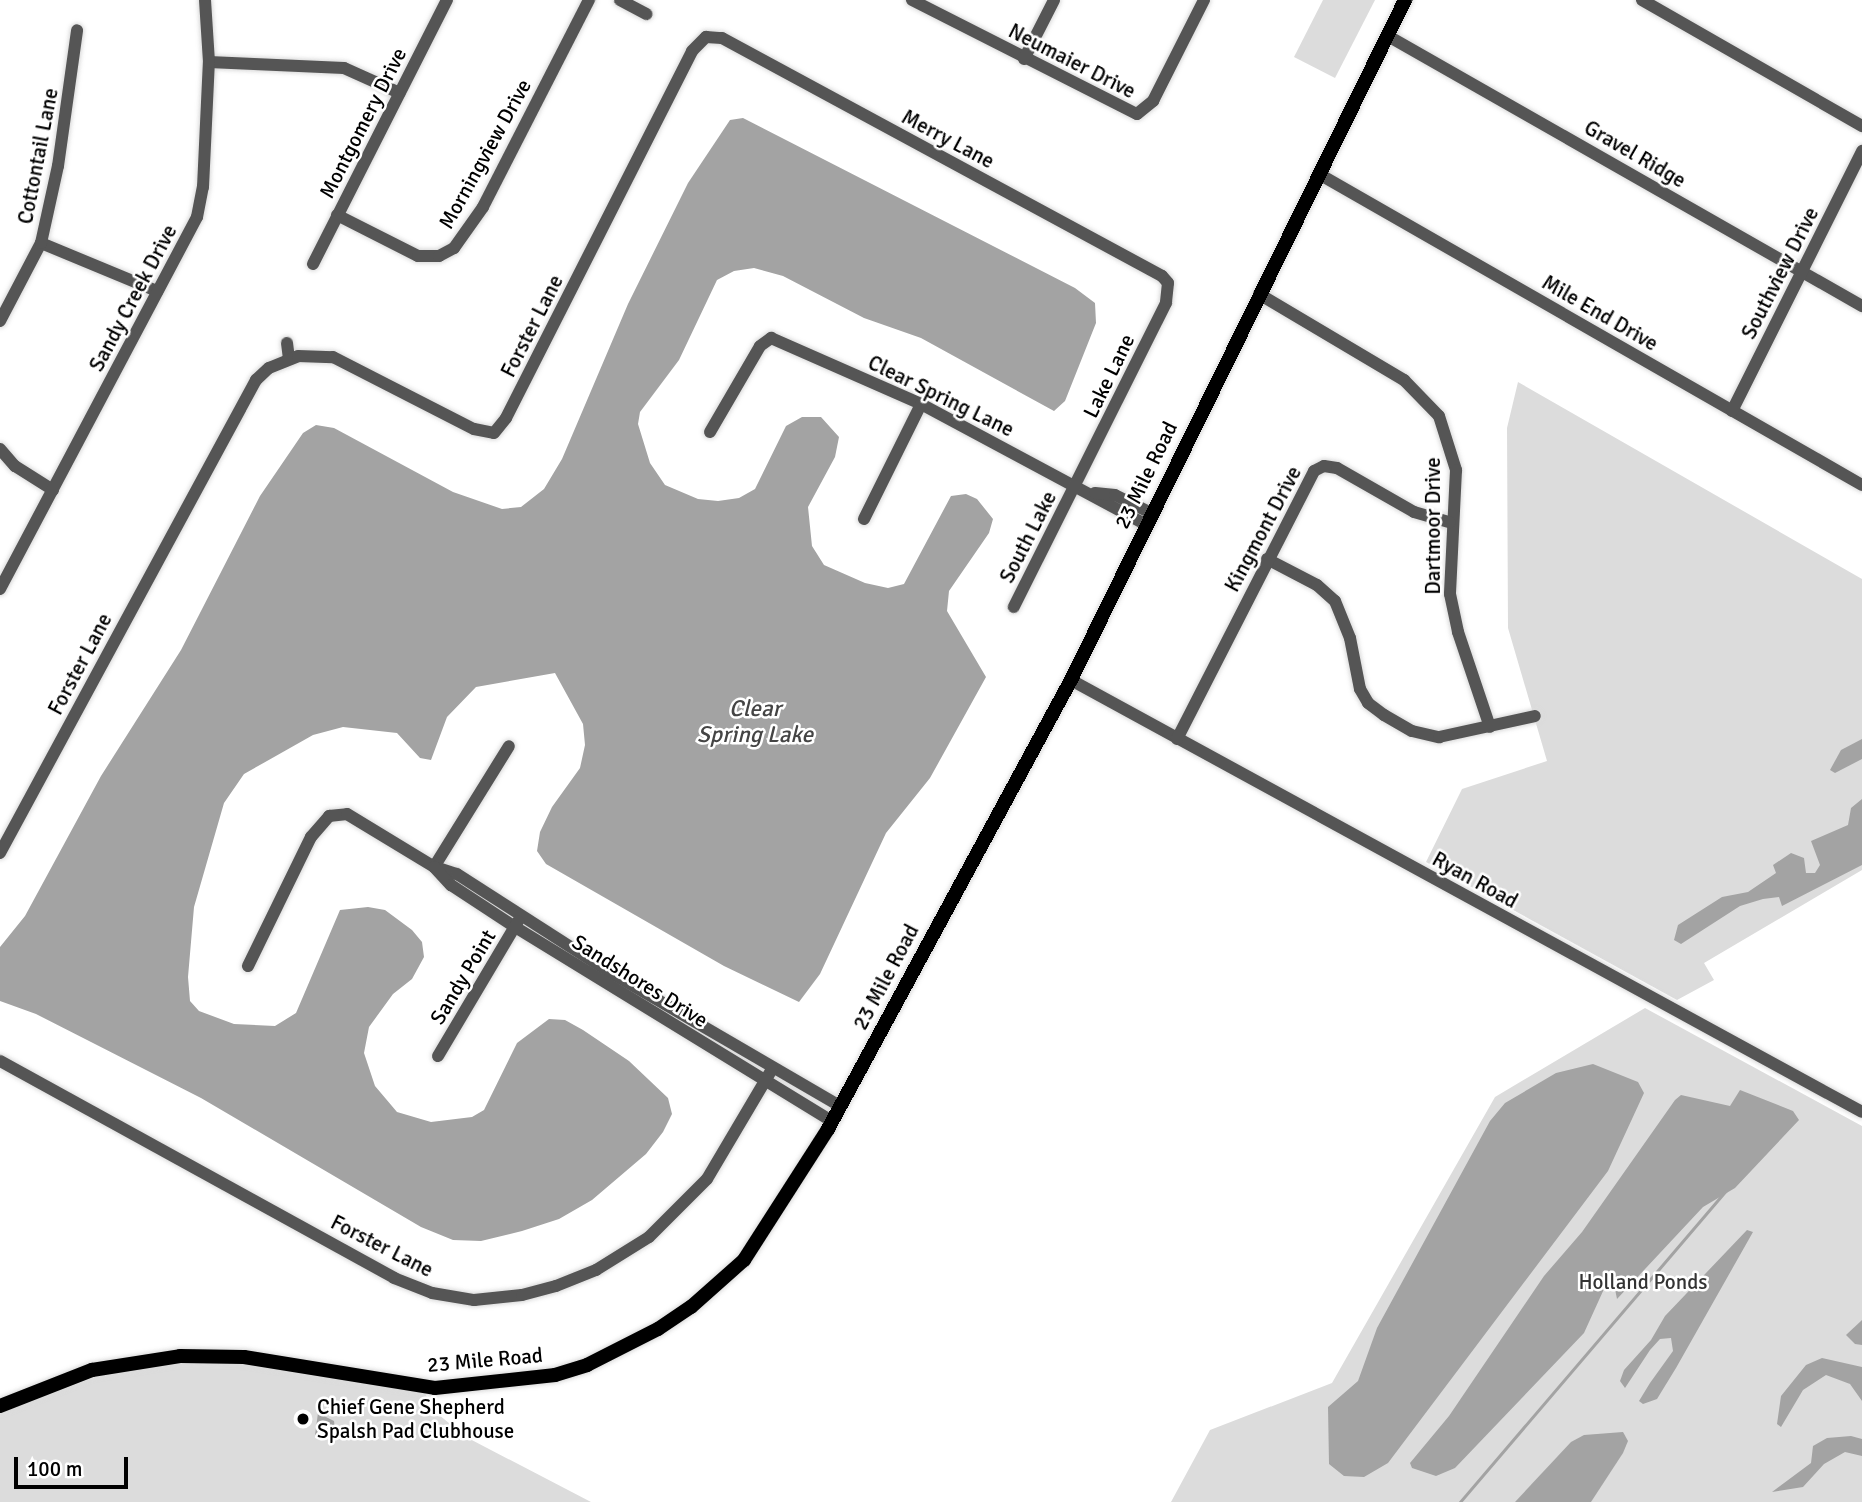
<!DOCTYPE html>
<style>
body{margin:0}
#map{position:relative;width:1862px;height:1502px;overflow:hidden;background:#fff;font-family:Signika,sans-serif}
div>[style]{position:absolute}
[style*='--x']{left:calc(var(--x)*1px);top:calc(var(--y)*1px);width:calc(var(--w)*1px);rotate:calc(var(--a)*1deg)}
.green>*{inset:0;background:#dcdcdc}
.water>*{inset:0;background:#a3a3a3}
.stream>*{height:2.5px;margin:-1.25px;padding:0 1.25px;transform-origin:1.25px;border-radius:1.25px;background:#a3a3a3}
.roads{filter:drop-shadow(0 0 2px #dbdbdb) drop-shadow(0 0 2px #dbdbdb)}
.minor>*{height:12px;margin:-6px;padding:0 6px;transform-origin:6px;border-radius:6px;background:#555}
.major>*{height:14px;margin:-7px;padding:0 7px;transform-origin:7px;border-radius:7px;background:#000}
.dots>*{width:19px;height:19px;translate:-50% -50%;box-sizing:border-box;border:4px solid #fff;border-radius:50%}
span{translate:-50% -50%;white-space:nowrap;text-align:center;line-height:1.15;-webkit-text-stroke:5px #fff;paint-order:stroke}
.street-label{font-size:21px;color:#000}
.park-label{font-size:21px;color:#333}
.poi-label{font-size:21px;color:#000}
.left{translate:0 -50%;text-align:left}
.water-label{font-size:23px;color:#444;font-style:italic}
.scale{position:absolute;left:14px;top:1457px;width:114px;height:32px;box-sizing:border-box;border:4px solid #000;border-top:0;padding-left:9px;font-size:21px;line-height:24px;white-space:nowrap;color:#000;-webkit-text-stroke:5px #fff;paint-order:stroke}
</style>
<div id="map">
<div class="green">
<i style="clip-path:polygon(1323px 0,1375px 0,1335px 78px,1294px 57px)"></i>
<i style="clip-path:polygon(1518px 382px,1862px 579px,1862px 870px,1704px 963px,1714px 980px,1677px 1000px,1426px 862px,1462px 789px,1547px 761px,1508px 628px,1507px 428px)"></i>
<i style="clip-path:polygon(1645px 1008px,1862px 1126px,1862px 1502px,1171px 1502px,1210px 1430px,1332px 1383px,1495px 1097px)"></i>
<i style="clip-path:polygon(220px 1359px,424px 1391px,433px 1410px,466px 1437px,591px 1502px,0 1502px,0 1413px,124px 1366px)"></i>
</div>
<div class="water">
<i style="clip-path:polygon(743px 118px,1075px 288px,1095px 303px,1096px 323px,1065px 401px,1054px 411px,921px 338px,864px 318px,783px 276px,754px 268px,734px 271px,717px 280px,679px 360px,640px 412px,638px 424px,650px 463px,665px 485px,698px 499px,718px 501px,739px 498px,755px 489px,786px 426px,802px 417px,821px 417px,839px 437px,835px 457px,808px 507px,812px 546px,824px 565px,865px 583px,888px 588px,904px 584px,951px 496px,966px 494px,977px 499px,993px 519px,989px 533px,949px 591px,947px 611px,986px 677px,930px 778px,886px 833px,820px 974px,799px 1002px,724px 966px,546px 864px,537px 851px,540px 832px,552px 807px,580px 768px,585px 745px,583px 724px,555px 673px,476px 687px,447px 717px,431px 760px,420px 758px,397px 733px,343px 727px,313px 735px,244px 774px,224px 803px,194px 907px,188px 977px,190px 1001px,199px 1011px,234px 1024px,275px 1026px,296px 1013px,340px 910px,368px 907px,385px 910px,412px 930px,422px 942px,424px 957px,412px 979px,393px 994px,369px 1027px,364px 1053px,375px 1086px,397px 1112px,431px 1122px,472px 1117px,484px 1110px,517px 1043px,549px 1019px,565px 1020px,583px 1030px,629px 1061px,668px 1098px,672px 1114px,663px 1132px,646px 1154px,592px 1200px,559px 1219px,522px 1231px,481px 1241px,453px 1240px,421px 1227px,201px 1098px,36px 1014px,0 1001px,0 947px,25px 916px,101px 776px,181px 650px,260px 496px,303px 433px,316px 425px,334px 428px,453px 492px,502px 509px,521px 507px,544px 489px,562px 459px,628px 304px,688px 183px,730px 120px)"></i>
<i style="clip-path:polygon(1862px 739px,1862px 759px,1835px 773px,1830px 770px,1841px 750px)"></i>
<i style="clip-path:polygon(1862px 799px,1862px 865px,1782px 906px,1779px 897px,1763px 899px,1740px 906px,1681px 944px,1674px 940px,1678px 925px,1722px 897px,1748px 892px,1776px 873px,1773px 865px,1791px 853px,1804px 858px,1806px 873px,1815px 873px,1820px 865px,1811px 841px,1848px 825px,1851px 808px)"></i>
<i style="clip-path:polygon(1593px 1064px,1638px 1082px,1644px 1093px,1608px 1171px,1388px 1463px,1364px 1477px,1344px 1476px,1329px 1464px,1328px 1407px,1358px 1381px,1377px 1328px,1490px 1121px,1505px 1103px,1556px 1073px)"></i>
<i style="clip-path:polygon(1740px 1090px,1793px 1111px,1799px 1120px,1735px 1188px,1703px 1207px,1617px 1299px,1613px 1279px,1609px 1278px,1584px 1333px,1455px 1468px,1436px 1476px,1412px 1468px,1410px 1463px,1449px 1416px,1544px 1276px,1582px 1232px,1675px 1100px,1681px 1095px,1730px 1106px)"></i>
<i style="clip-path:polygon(1747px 1230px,1753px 1232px,1676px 1368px,1657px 1399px,1643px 1404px,1639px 1401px,1650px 1383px,1673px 1351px,1671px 1338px,1660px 1339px,1650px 1350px,1625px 1388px,1620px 1381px,1624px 1370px,1651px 1340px,1665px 1316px)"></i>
<i style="clip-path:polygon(1862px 1320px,1862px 1345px,1855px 1344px,1846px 1335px)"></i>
<i style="clip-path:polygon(1822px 1358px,1862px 1367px,1862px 1401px,1850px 1384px,1826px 1375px,1803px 1390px,1781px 1427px,1777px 1424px,1781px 1396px,1806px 1365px)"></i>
<i style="clip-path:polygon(318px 1413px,334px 1421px,336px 1439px,315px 1435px)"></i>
<i style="clip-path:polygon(1623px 1432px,1628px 1441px,1623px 1453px,1591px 1502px,1515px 1502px,1571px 1442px,1584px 1435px)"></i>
<i style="clip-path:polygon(1851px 1436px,1862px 1439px,1862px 1456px,1845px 1452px,1824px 1464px,1803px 1487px,1772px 1492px,1811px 1463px,1813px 1446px,1827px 1438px)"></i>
</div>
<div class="stream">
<i style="--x:1460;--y:1502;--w:409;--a:-49.5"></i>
</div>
<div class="roads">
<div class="minor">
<i style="--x:620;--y:0;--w:30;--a:28"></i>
<i style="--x:912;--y:0;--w:252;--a:26.9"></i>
<i style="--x:1137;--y:114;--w:21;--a:-39"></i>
<i style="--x:1153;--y:101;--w:113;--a:-63.2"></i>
<i style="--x:1642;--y:0;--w:254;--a:29.8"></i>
<i style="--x:1388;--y:36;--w:546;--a:29.67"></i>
<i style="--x:1024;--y:59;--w:66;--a:-63"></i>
<i style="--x:209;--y:62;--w:135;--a:2.5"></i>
<i style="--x:344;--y:68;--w:61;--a:24.1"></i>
<i style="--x:1319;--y:174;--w:626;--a:29.8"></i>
<i style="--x:337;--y:215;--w:91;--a:26.8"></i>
<i style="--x:418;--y:256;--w:21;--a:0"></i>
<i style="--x:439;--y:256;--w:17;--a:-28"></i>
<i style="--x:454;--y:248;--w:50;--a:-54.7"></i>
<i style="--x:483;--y:207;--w:233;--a:-62.9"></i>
<i style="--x:41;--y:243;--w:126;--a:22.5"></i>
<i style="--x:313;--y:264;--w:296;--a:-63.1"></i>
<i style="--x:1259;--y:294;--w:169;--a:30.7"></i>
<i style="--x:1404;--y:380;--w:50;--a:45.8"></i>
<i style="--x:1439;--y:416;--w:57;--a:72.5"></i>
<i style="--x:1456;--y:470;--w:124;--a:92.8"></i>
<i style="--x:1450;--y:594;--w:39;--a:78"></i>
<i style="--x:1458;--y:632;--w:100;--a:71.4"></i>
<i style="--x:0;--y:321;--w:88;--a:-62.3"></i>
<i style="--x:41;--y:243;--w:79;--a:-77.6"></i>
<i style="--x:58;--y:166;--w:137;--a:-82"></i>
<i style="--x:287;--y:343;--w:16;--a:83"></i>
<i style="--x:1732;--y:411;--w:291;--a:-63.4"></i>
<i style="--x:710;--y:432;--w:99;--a:-59.8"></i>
<i style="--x:760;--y:346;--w:14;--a:-36"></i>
<i style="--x:771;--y:338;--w:164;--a:23.7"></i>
<i style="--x:921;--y:404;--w:254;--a:28.2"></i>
<i style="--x:0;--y:449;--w:23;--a:49"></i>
<i style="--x:15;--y:466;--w:45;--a:32.3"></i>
<i style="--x:1095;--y:493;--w:20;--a:6"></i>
<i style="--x:1115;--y:495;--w:40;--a:26.6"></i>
<i style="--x:864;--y:519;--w:128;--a:-63.6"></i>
<i style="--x:1267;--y:559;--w:56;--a:27.5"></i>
<i style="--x:1317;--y:585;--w:24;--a:42"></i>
<i style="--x:1335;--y:601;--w:40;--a:68"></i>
<i style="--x:1350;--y:638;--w:52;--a:78.9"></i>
<i style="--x:1360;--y:689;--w:16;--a:60"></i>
<i style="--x:1368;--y:703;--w:20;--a:37"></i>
<i style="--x:1384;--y:715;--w:32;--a:30"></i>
<i style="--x:1412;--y:731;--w:28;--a:13"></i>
<i style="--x:1439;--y:737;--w:98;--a:-12.3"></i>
<i style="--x:0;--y:589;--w:421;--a:-62.1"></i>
<i style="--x:197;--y:217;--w:31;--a:-79"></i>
<i style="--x:203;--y:187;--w:125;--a:-87.3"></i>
<i style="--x:209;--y:62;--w:62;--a:-93.7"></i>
<i style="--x:1071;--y:680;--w:901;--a:28.64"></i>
<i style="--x:1177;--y:739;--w:301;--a:-62.9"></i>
<i style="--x:1314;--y:471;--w:11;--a:-27"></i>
<i style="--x:1324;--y:466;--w:13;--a:9"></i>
<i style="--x:1337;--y:468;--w:89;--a:29.7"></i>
<i style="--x:1414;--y:512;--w:37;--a:16"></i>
<i style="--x:0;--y:853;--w:538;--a:-61.58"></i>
<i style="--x:256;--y:380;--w:18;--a:-43"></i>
<i style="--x:269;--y:368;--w:31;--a:-22"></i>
<i style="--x:298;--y:356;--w:35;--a:2"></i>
<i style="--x:333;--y:357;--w:158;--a:27.1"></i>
<i style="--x:474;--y:429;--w:20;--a:11"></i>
<i style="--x:494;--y:433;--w:19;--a:-51"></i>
<i style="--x:506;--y:418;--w:411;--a:-63.1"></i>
<i style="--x:692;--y:51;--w:20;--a:-45"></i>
<i style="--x:706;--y:37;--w:16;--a:4"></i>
<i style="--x:722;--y:38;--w:500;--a:28.41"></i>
<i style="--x:1162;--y:276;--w:9;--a:49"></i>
<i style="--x:1168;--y:283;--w:20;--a:96"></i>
<i style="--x:1166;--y:303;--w:340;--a:116.6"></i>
<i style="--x:434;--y:867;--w:142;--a:-58.2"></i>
<i style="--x:438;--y:868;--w:20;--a:18"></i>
<i style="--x:457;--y:874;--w:179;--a:32.7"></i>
<i style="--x:608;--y:971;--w:268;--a:30.2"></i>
<i style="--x:248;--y:966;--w:144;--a:-64"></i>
<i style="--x:311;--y:837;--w:28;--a:-49"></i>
<i style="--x:329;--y:816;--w:18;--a:-6"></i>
<i style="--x:347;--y:814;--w:102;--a:31.3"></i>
<i style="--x:434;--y:867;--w:25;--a:47"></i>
<i style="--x:451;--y:885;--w:77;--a:33.3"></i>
<i style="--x:515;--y:927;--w:372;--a:31.5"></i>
<i style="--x:438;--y:1056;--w:157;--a:-59.3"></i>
<i style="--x:0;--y:1061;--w:450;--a:28.8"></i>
<i style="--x:394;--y:1278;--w:41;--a:21.5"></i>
<i style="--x:432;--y:1293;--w:43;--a:9.5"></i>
<i style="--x:474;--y:1300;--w:48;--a:-5.9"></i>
<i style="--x:522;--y:1295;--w:35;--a:-15"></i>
<i style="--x:556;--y:1286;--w:43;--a:-21.8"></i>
<i style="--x:596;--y:1270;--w:62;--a:-31.9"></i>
<i style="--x:649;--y:1237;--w:82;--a:-45"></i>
<i style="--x:707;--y:1179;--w:128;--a:-59.4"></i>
</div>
<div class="major">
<i style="--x:0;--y:1406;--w:99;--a:-21.4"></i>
<i style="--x:92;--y:1370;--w:89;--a:-9"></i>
<i style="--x:180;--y:1356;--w:64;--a:0.9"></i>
<i style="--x:244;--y:1357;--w:193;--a:9.2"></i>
<i style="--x:435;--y:1388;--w:121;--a:-6.2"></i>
<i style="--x:555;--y:1375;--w:34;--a:-17"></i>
<i style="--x:587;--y:1365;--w:80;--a:-26.9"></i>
<i style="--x:658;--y:1329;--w:40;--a:-34"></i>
<i style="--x:691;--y:1307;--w:71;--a:-41.6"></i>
<i style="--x:744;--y:1260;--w:156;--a:-57.3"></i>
<i style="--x:828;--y:1129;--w:511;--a:-61.58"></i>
<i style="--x:1071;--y:680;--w:758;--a:-63.84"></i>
</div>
</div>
<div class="dots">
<i style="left:303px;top:1419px;background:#000"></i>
</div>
<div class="street-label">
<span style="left:1072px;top:61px;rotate:27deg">Neumaier Drive</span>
<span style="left:363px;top:123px;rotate:-63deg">Montgomery Drive</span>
<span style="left:948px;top:139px;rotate:28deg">Merry Lane</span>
<span style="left:485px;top:154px;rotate:-61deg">Morningview Drive</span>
<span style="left:1635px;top:154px;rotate:30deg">Gravel Ridge</span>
<span style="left:38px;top:156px;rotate:-79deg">Cottontail Lane</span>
<span style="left:1780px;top:273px;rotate:-63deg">Southview Drive</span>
<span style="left:133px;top:298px;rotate:-62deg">Sandy Creek Drive</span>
<span style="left:1600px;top:313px;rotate:30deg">Mile End Drive</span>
<span style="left:532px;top:326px;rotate:-63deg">Forster Lane</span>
<span style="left:1109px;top:376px;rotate:-64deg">Lake Lane</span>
<span style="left:941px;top:396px;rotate:26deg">Clear Spring Lane</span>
<span style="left:1146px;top:475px;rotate:-64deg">23 Mile Road</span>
<span style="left:1433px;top:526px;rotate:-90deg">Dartmoor Drive</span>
<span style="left:1263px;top:529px;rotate:-62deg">Kingmont Drive</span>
<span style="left:1028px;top:537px;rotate:-63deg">South Lake</span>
<span style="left:80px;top:664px;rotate:-62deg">Forster Lane</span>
<span style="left:1475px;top:880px;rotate:29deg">Ryan Road</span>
<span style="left:463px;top:977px;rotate:-59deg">Sandy Point</span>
<span style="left:886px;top:977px;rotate:-62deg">23 Mile Road</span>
<span style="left:640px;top:981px;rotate:32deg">Sandshores Drive</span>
<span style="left:382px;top:1246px;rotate:27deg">Forster Lane</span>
<span style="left:485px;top:1360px;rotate:-5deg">23 Mile Road</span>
</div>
<div class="park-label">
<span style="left:1643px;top:1282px">Holland Ponds</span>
</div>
<div class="poi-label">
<span class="left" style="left:317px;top:1419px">Chief Gene Shepherd<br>Spalsh Pad Clubhouse</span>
</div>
<div class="water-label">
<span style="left:755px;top:722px">Clear<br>Spring Lake</span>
</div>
<div class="scale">100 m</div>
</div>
